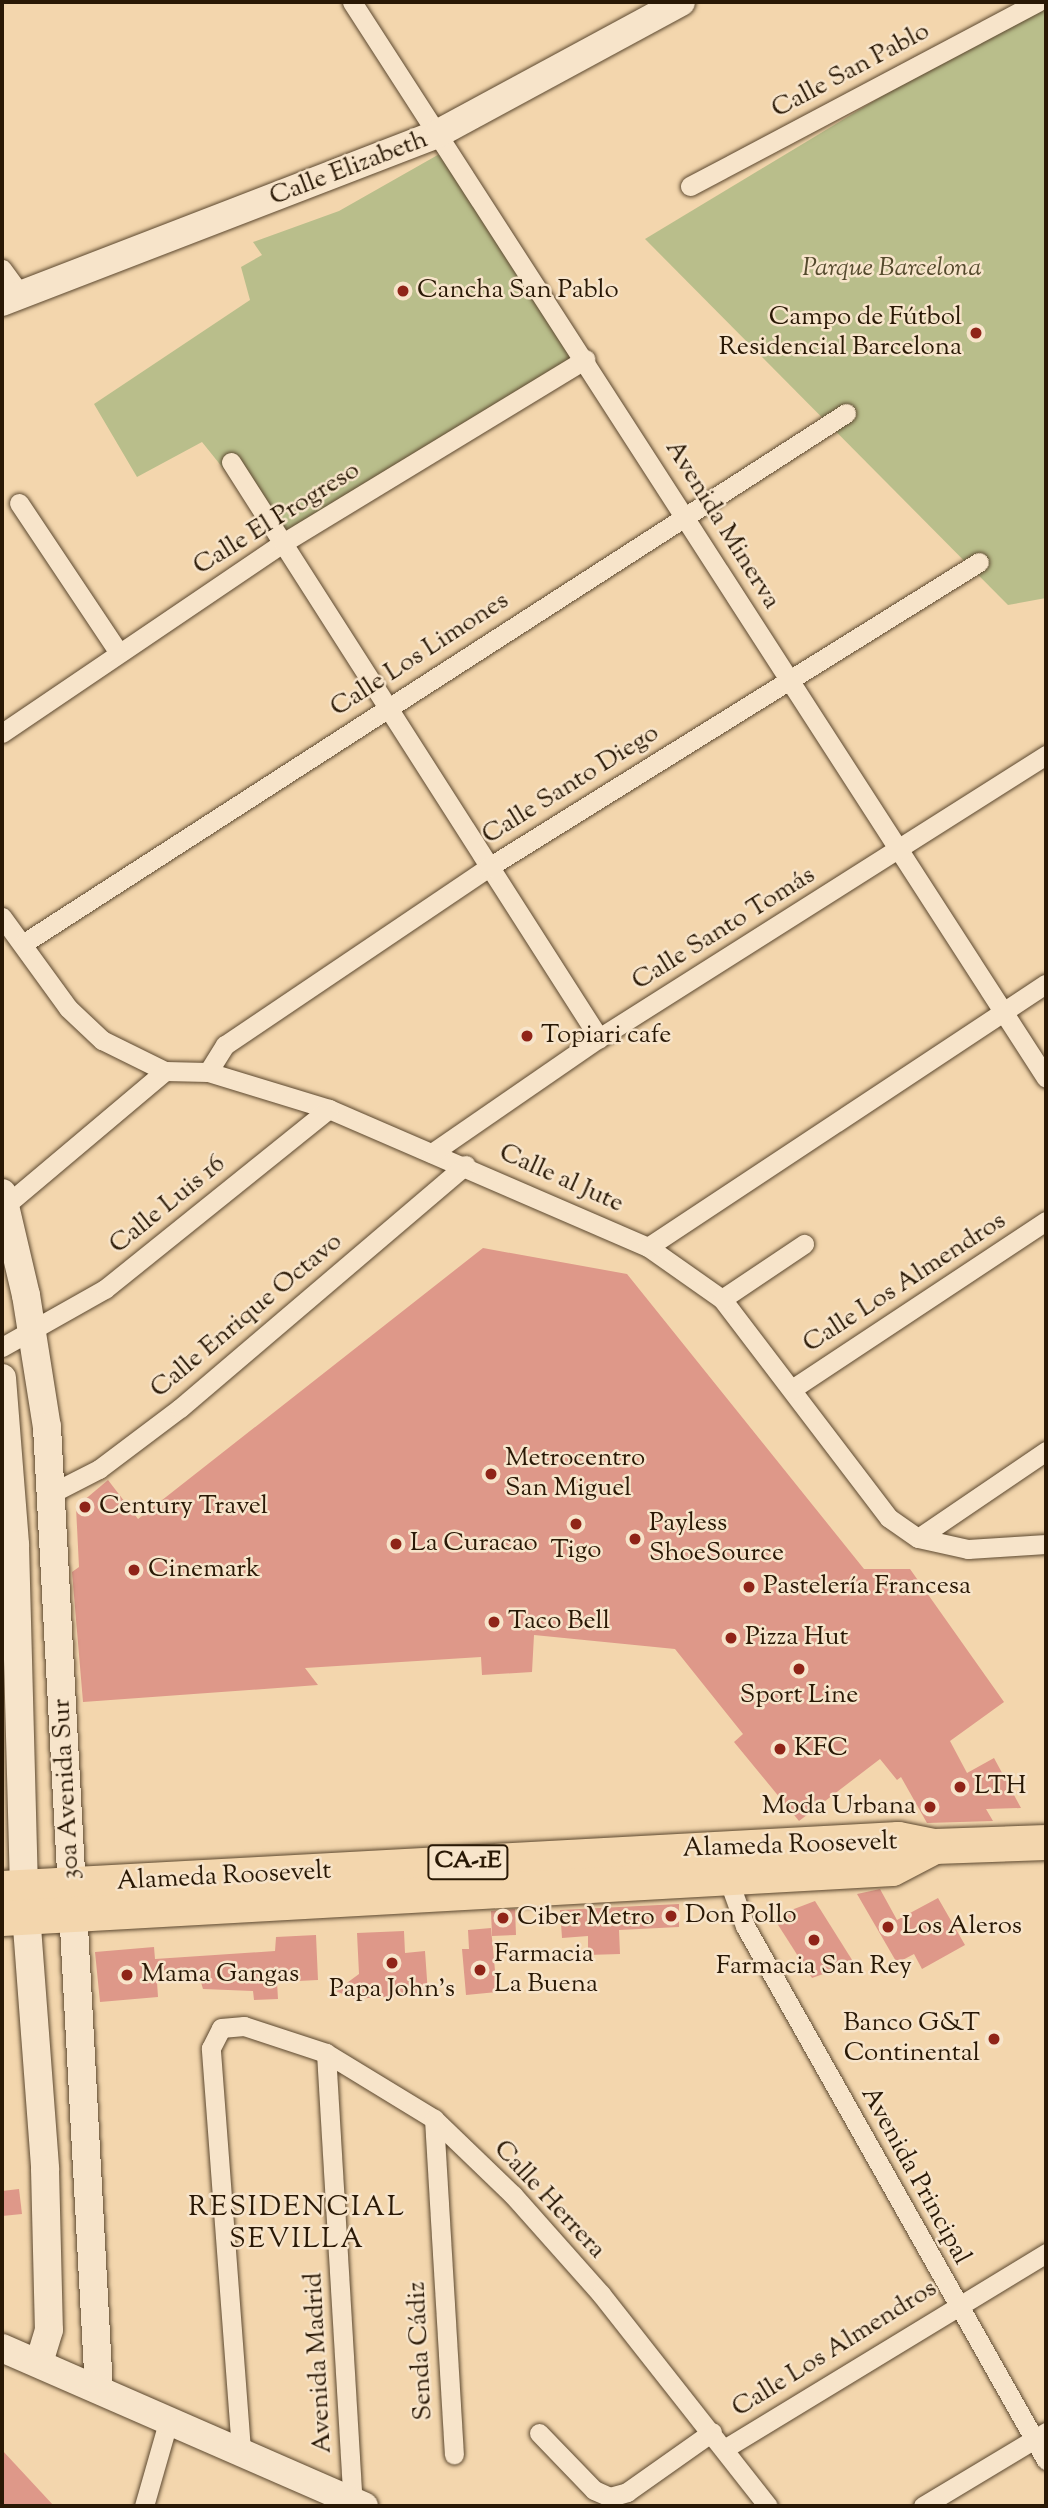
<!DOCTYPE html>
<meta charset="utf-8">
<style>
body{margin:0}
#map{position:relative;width:1048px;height:2508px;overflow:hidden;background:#f3d6ad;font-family:"Sorts Mill Goudy",serif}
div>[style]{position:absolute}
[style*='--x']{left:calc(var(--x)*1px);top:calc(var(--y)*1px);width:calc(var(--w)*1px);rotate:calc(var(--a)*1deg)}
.green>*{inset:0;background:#b9be8b}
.building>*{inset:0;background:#de9889}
.roads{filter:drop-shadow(0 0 2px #5c482f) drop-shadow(0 0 2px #5c482f)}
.street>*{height:19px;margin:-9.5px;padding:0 9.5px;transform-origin:9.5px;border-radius:9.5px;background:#f7e4ca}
.secondary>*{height:28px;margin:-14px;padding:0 14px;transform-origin:14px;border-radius:14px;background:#f7e4ca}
.highway>*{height:35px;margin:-17.5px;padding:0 17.5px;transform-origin:17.5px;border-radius:17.5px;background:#f3d6ad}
.dots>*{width:19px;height:19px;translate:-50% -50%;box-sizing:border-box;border:4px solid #f7e4ca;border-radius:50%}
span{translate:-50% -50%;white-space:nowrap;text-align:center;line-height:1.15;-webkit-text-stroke:5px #f7e4ca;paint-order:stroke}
.shield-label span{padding:2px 5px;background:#f7e4ca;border:2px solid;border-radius:5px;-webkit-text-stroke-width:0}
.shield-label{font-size:24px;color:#291805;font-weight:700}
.street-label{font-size:26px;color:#291805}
.park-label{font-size:26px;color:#544a2d;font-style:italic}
.poi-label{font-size:26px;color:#291805}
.left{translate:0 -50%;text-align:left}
.right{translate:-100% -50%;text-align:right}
.neighbourhood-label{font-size:28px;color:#291805;letter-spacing:2px}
.frame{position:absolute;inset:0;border:4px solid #291805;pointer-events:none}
</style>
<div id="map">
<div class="green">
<i style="clip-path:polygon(1038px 2px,1046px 9px,1046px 598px,1008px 605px,645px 239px)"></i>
<i style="clip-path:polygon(450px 148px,586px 359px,283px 543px,202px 442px,137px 477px,94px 404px,250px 300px,241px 267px,262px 255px,253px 242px,339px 211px)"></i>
</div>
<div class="building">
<i style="clip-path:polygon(483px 1248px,627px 1274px,864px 1569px,910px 1569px,1004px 1702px,950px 1741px,967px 1773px,994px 1758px,1021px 1808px,986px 1809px,993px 1821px,927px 1823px,901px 1777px,897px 1780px,880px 1759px,799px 1821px,734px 1742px,743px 1734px,675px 1649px,534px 1635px,532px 1672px,482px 1675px,481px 1657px,305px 1668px,318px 1685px,83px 1702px,72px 1572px,79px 1567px,76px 1507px,108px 1480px,138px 1519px)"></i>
<i style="clip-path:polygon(880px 1889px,897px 1920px,938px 1898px,965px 1945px,922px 1969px,914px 1954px,897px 1963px,857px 1894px)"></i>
<i style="clip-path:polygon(815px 1901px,854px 1963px,812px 1978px,773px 1917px)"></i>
<i style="clip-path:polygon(679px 1904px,679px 1927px,619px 1930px,620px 1954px,588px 1955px,588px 1936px,562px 1938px,560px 1910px)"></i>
<i style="clip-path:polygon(515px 1909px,516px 1935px,492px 1936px,491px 1911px)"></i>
<i style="clip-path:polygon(491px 1928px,497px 1992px,466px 1995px,462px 1949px,469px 1949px,468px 1930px)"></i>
<i style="clip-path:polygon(404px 1931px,405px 1953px,425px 1951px,428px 1994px,354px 1999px,336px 1991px,359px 1974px,357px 1933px)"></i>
<i style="clip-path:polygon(316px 1935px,318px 1980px,277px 1982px,278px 1999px,254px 2000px,253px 1991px,203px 1989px,200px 1979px,157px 1982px,158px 1997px,100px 2002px,95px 1952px,154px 1947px,155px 1959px,275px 1951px,276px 1937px)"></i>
<i style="clip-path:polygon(19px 2189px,22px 2214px,2px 2216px,2px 2191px)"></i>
<i style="clip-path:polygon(2px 2450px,54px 2506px,2px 2506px)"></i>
</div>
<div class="roads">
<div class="street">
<i style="--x:352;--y:2;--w:1280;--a:57.18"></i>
<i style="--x:690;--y:186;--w:393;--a:-27.9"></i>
<i style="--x:2;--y:269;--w:32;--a:54"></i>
<i style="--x:231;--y:462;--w:684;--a:57.43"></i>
<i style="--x:19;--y:503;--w:180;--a:56.3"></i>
<i style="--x:2;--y:733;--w:339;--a:-34.1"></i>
<i style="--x:283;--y:543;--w:354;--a:-31.3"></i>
<i style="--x:2;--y:917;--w:112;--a:54"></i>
<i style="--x:68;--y:1008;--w:47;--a:43.3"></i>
<i style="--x:102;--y:1040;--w:70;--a:26.2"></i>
<i style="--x:165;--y:1071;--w:43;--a:1.3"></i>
<i style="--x:208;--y:1072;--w:127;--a:17"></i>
<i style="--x:329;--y:1109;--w:348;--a:23.4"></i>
<i style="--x:648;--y:1247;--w:90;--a:35.1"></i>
<i style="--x:722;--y:1299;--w:275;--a:52.7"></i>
<i style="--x:889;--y:1518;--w:35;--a:35"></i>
<i style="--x:918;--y:1538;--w:51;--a:12.4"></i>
<i style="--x:968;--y:1549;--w:78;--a:-3.7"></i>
<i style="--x:24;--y:943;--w:978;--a:-32.81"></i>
<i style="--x:208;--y:1072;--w:32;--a:-58"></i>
<i style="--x:225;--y:1045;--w:318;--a:-34"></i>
<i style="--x:489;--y:867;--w:577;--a:-31.9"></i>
<i style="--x:432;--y:1153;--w:203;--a:-34.6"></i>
<i style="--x:599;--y:1038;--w:529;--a:-32.34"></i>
<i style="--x:6;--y:1205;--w:208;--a:-40.1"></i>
<i style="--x:648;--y:1247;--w:477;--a:-33.5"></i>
<i style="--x:722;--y:1299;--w:99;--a:-33.9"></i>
<i style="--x:2;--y:1347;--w:118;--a:-29.4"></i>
<i style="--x:105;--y:1289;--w:287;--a:-38.8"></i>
<i style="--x:792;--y:1389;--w:305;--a:-33.5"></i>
<i style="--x:52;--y:1493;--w:53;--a:-27.1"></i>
<i style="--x:99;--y:1469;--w:101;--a:-37"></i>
<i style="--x:180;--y:1408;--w:375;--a:-40.4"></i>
<i style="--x:918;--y:1538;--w:155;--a:-34.2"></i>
<i style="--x:727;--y:1876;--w:53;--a:70.2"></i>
<i style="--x:745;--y:1926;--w:613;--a:60.59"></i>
<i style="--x:326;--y:2053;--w:450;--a:86.6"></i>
<i style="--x:434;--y:2119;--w:336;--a:86.6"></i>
<i style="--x:539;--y:2433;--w:79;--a:46"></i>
<i style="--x:594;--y:2490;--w:17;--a:24"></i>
<i style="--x:610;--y:2497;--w:18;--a:-16"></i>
<i style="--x:627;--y:2492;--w:104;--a:-35.2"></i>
<i style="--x:724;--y:2449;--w:377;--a:-31.3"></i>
<i style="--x:241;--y:2450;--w:403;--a:-94.3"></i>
<i style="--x:211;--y:2048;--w:22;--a:-63"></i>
<i style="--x:221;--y:2028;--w:23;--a:-5"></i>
<i style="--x:244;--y:2026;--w:86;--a:18.2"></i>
<i style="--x:326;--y:2053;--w:127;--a:31.4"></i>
<i style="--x:434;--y:2119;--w:110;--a:43.9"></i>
<i style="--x:513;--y:2195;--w:132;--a:48.4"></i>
<i style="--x:601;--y:2294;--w:270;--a:51.8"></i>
<i style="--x:144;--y:2506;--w:91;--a:-74"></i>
<i style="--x:923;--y:2506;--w:144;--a:-31"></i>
</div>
<div class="secondary">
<i style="--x:2;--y:302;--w:469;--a:-21.1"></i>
<i style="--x:439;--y:133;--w:275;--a:-28.4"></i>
<i style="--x:2;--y:1193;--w:105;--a:76.8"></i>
<i style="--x:26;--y:1295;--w:134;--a:81"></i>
<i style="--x:47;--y:1427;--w:963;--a:86.91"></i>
<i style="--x:2;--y:1378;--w:168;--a:85.5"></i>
<i style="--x:15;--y:1545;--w:342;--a:88.5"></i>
<i style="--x:24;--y:1887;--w:283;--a:85.7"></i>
<i style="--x:45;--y:2169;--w:161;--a:88.6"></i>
<i style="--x:49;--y:2330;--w:34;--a:107"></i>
<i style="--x:2;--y:2348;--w:395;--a:23.6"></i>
</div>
<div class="highway">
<i style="--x:2;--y:1888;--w:897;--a:-3.13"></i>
<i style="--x:898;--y:1839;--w:37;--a:11"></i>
<i style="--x:934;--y:1846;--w:112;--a:-2"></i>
<i style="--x:2;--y:1918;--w:891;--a:-3.22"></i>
<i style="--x:892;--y:1868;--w:47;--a:-27.6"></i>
</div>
</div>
<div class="dots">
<i style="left:403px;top:291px;background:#8f2418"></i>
<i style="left:976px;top:333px;background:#8f2418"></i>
<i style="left:527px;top:1036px;background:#8f2418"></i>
<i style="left:491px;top:1474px;background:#8f2418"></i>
<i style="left:85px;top:1507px;background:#8f2418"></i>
<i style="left:576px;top:1524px;background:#8f2418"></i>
<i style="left:635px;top:1539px;background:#8f2418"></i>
<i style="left:396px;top:1544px;background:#8f2418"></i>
<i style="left:134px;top:1570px;background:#8f2418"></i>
<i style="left:749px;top:1587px;background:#8f2418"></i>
<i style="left:494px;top:1622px;background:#8f2418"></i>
<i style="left:731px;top:1638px;background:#8f2418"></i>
<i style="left:799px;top:1669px;background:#8f2418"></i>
<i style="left:780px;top:1749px;background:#8f2418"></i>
<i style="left:960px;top:1787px;background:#8f2418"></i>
<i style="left:930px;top:1807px;background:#8f2418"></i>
<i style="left:671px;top:1916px;background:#8f2418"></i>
<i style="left:503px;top:1918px;background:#8f2418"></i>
<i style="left:888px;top:1927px;background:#8f2418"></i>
<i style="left:814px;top:1940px;background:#8f2418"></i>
<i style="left:392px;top:1963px;background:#8f2418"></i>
<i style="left:480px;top:1970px;background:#8f2418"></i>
<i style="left:127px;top:1975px;background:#8f2418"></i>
<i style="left:994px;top:2039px;background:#8f2418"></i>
</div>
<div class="shield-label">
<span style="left:468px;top:1862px">CA-1E</span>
</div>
<div class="street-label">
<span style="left:851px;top:71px;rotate:-28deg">Calle San Pablo</span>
<span style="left:349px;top:169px;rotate:-21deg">Calle Elizabeth</span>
<span style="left:277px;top:519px;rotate:-32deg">Calle El Progreso</span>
<span style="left:722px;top:525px;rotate:58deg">Avenida Minerva</span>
<span style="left:420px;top:655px;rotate:-33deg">Calle Los Limones</span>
<span style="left:571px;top:785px;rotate:-32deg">Calle Santo Diego</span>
<span style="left:724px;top:929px;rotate:-32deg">Calle Santo Tomás</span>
<span style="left:561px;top:1179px;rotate:24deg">Calle al Jute</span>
<span style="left:168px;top:1205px;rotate:-39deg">Calle Luis 16</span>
<span style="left:905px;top:1283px;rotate:-33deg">Calle Los Almendros</span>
<span style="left:247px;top:1316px;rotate:-40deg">Calle Enrique Octavo</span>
<span style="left:67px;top:1789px;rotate:-93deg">30a Avenida Sur</span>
<span style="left:790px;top:1846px;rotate:-2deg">Alameda Roosevelt</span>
<span style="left:224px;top:1877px;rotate:-3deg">Alameda Roosevelt</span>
<span style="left:915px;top:2176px;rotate:61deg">Avenida Principal</span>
<span style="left:549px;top:2200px;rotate:47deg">Calle Herrera</span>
<span style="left:835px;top:2349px;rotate:-32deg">Calle Los Almendros</span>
<span style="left:421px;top:2351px;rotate:-93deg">Senda Cádiz</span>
<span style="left:319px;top:2363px;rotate:-93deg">Avenida Madrid</span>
</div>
<div class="park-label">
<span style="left:892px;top:269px">Parque Barcelona</span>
</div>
<div class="poi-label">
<span class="left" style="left:417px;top:291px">Cancha San Pablo</span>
<span class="right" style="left:962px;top:333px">Campo de Fútbol<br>Residencial Barcelona</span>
<span class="left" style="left:541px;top:1036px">Topiari cafe</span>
<span class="left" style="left:505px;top:1474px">Metrocentro<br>San Miguel</span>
<span class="left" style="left:99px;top:1507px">Century Travel</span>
<span class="left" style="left:649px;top:1539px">Payless<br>ShoeSource</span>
<span class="left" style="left:410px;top:1544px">La Curacao</span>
<span style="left:576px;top:1551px">Tigo</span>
<span class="left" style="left:148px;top:1570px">Cinemark</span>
<span class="left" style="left:763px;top:1587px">Pastelería Francesa</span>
<span class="left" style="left:508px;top:1622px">Taco Bell</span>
<span class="left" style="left:745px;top:1638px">Pizza Hut</span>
<span style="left:799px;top:1696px">Sport Line</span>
<span class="left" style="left:794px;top:1749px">KFC</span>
<span class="left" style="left:974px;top:1787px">LTH</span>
<span class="right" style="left:916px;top:1807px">Moda Urbana</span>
<span class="left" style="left:685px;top:1916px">Don Pollo</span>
<span class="left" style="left:517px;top:1918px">Ciber Metro</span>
<span class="left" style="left:902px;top:1927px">Los Aleros</span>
<span class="left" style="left:494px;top:1970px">Farmacia<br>La Buena</span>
<span style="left:814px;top:1967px">Farmacia San Rey</span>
<span class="left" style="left:141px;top:1975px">Mama Gangas</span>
<span style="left:392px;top:1990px">Papa John's</span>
<span class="right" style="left:980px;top:2039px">Banco G&amp;T<br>Continental</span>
</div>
<div class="neighbourhood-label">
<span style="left:297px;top:2224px">RESIDENCIAL<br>SEVILLA</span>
</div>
<div class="frame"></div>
</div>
